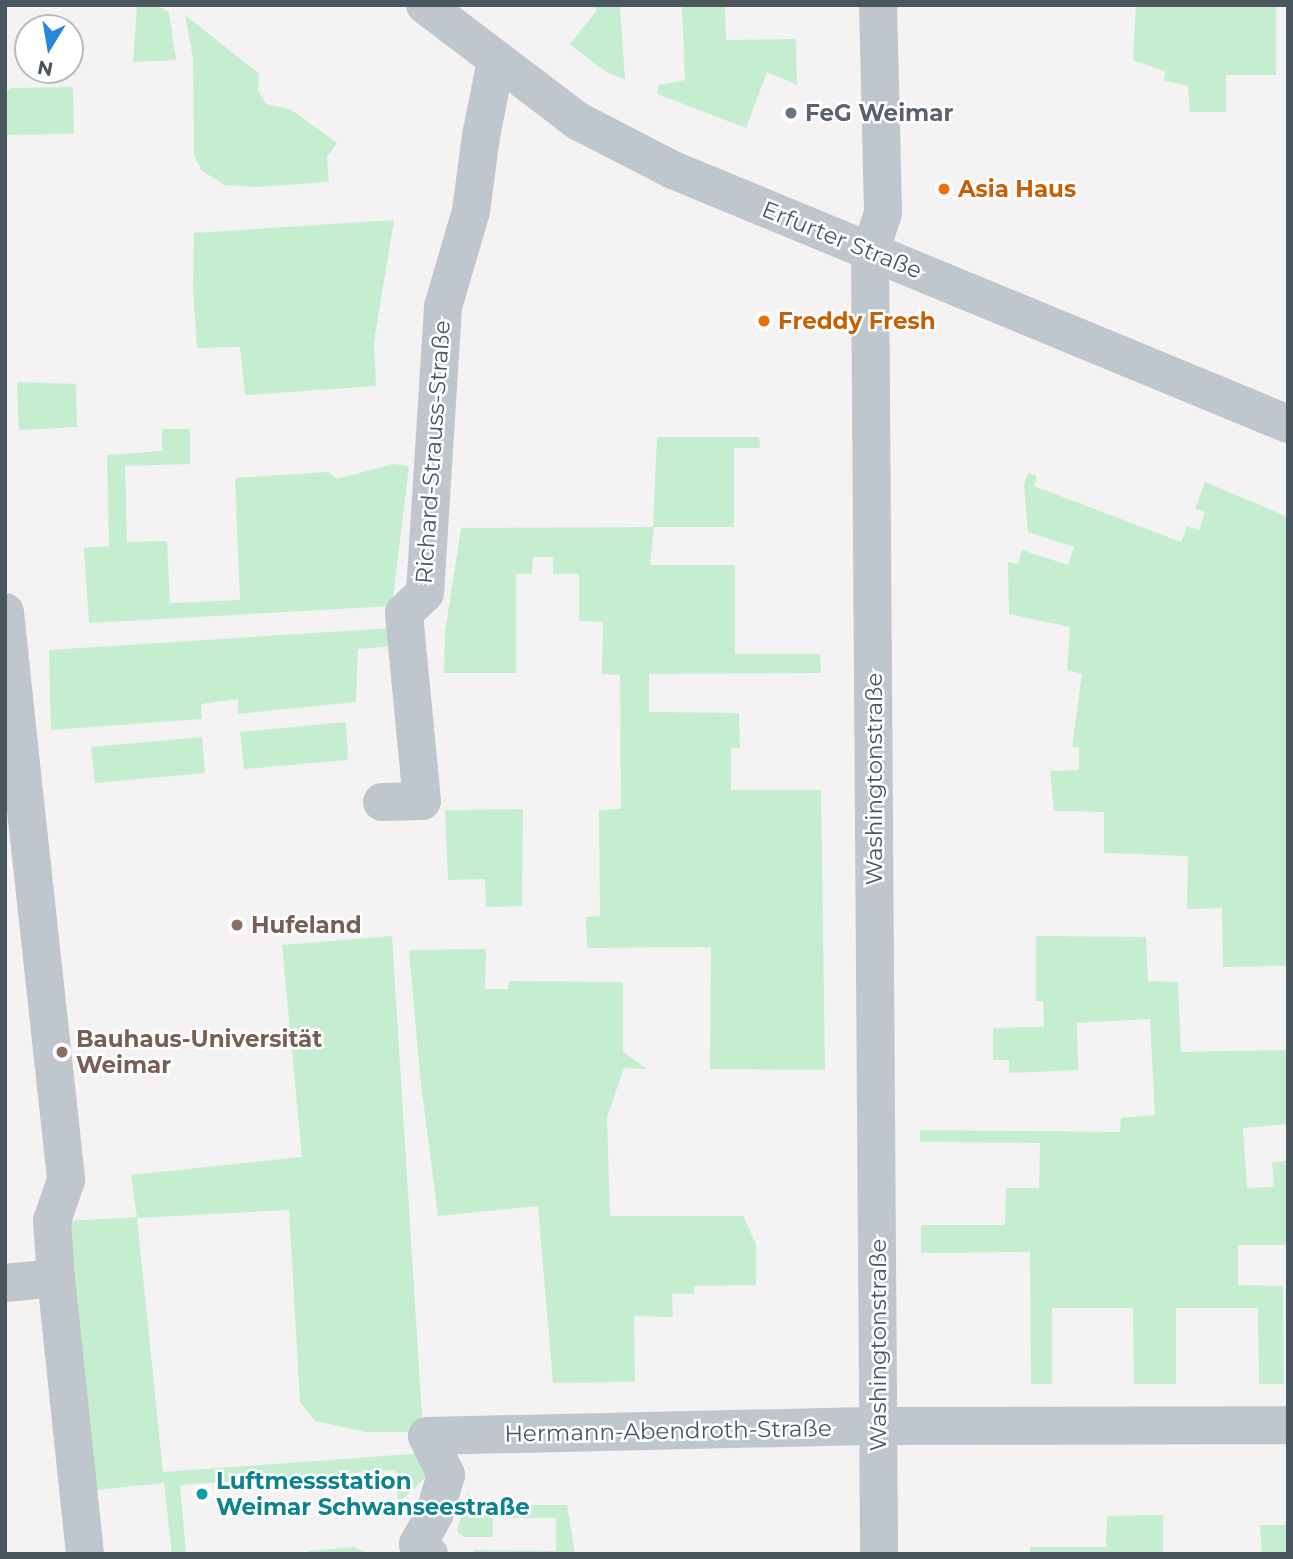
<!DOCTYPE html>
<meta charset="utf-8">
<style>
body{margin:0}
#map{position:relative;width:1293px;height:1559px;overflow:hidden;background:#f4f2f2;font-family:Montserrat,sans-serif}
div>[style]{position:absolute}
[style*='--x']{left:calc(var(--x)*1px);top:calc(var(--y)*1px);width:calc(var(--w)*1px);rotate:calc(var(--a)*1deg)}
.green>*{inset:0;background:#c5eed0}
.minor>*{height:38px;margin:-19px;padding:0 19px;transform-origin:19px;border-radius:19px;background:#bfc7cd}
.dots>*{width:19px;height:19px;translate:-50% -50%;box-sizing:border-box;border:4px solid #fff;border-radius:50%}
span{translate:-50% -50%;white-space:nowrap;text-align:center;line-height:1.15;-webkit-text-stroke:5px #fff;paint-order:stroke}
.worship-label{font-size:23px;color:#5b616d;font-weight:700}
.left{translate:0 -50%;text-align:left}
.food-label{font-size:23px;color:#c56008;font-weight:700}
.street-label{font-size:23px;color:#4b575e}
.education-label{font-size:23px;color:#785e54;font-weight:700}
.culture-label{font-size:23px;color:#0d838f;font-weight:700}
.frame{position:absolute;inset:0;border:7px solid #4b575e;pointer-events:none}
.north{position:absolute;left:14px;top:14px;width:70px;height:70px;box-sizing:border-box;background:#fff;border:2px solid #b7bcbf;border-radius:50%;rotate:191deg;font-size:19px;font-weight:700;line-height:28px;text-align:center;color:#4b575e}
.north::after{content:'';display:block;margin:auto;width:24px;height:32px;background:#2687da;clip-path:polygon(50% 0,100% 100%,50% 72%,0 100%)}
</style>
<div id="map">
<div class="green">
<i style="clip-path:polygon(137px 5px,155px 5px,169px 12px,176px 60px,133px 62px)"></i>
<i style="clip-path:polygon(592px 5px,620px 5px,625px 80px,603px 70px,570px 44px,597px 10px)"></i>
<i style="clip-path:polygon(693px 5px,737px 5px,725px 6px,726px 40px,796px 39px,797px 85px,767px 72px,746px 128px,657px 94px,659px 85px,685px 80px,682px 7px)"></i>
<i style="clip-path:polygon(1136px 5px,1276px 5px,1276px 75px,1226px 75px,1226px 112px,1190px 112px,1188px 86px,1163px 80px,1166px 72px,1133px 60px)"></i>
<i style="clip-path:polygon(185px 15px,259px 74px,258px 90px,266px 104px,290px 109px,337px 143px,327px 157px,329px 182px,255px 187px,224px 185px,201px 170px,194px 155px,193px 58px)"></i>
<i style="clip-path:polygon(73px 87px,74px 134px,5px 135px,5px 95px,11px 88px)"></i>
<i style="clip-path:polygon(394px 220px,374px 342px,376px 386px,245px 395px,240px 347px,197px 348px,193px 289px,194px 233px)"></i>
<i style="clip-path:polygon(17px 382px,76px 384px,77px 427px,19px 430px)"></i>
<i style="clip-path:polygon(162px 429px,190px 429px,190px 464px,125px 466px,127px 542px,167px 541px,170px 603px,240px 600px,235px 478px,328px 472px,337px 479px,393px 464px,409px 466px,392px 606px,89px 623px,84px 548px,109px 546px,107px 455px,162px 451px)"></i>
<i style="clip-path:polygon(657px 437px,759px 437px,760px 448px,734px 448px,734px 527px,654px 527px,650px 565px,735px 565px,735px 654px,820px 654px,821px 673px,649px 674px,649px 712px,739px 713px,740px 748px,731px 748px,731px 790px,821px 790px,825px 1070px,710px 1069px,711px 947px,587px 948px,586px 917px,600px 916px,599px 810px,621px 809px,620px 675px,602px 674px,603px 622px,579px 621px,579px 574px,553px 574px,553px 557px,533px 557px,532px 574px,516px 574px,516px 673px,444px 673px,445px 632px,461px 528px,653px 527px)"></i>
<i style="clip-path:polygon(1028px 473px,1037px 476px,1034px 486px,1181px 542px,1187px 526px,1199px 530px,1205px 512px,1195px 509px,1205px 482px,1288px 517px,1288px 966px,1223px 967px,1222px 908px,1187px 909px,1188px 856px,1104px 853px,1104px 812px,1054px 811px,1050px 771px,1079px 770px,1079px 747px,1072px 747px,1082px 674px,1067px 670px,1070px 627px,1009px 614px,1008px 562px,1018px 564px,1022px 550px,1068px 565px,1074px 547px,1028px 532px,1024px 484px)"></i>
<i style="clip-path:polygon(392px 628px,393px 646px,358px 649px,356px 702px,238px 714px,238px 699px,201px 704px,202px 719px,51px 730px,49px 650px)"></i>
<i style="clip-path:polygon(346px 722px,348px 760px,244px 769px,240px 732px)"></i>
<i style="clip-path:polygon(202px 737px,205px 773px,95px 783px,91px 747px)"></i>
<i style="clip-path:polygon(523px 809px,522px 906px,486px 907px,485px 879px,448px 880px,445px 810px)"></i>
<i style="clip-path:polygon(392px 936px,423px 1432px,365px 1432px,315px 1421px,300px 1402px,289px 1210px,137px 1218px,163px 1472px,425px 1453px,426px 1477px,398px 1503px,395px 1470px,180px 1485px,186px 1554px,172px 1554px,164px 1483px,96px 1490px,67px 1221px,137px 1217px,131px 1175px,302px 1157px,282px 945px)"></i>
<i style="clip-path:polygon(1036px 936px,1146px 937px,1148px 981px,1178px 982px,1181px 1052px,1288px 1050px,1288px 1124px,1243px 1128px,1247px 1188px,1274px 1187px,1272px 1162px,1288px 1161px,1288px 1245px,1238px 1245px,1238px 1285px,1283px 1286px,1284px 1384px,1259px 1384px,1258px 1308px,1176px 1308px,1176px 1384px,1134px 1384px,1133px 1308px,1052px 1308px,1052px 1384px,1031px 1384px,1030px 1252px,921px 1253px,921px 1225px,1005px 1225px,1006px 1188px,1039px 1188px,1040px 1143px,920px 1142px,920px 1130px,1120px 1132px,1121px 1118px,1155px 1115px,1150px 1019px,1077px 1023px,1078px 1070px,1009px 1073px,1009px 1060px,993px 1060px,993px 1028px,1044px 1027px,1043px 1001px,1036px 1001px)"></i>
<i style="clip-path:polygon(486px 949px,485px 989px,508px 989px,509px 981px,623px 982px,623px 1052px,647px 1069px,624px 1068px,607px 1117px,610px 1216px,743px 1216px,756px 1244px,756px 1285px,694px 1286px,694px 1294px,672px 1294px,673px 1317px,634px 1316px,635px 1382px,553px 1383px,538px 1206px,438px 1216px,420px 1075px,409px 950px)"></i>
<i style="clip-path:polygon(469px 1490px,469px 1505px,567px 1505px,575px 1554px,471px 1554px,475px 1550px,556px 1551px,556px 1518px,493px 1518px,493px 1537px,464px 1537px,457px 1531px)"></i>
<i style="clip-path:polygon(1163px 1515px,1163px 1554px,1030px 1554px,1030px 1547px,1106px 1547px,1107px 1516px)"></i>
<i style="clip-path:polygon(1260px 1525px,1288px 1525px,1288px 1554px,1262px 1554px)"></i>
<i style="clip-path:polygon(354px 1547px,368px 1554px,308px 1554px,308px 1551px)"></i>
</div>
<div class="minor">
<i style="--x:425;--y:5;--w:192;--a:37.2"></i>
<i style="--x:578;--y:121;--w:107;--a:27.3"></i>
<i style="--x:673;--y:170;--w:665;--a:22.44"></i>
<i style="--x:878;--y:5;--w:208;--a:88.6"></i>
<i style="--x:883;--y:213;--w:41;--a:108.4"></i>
<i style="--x:870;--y:252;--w:1302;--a:89.6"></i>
<i style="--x:5;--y:612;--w:144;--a:84"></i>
<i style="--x:20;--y:755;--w:15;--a:172"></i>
<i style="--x:20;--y:755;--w:427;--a:83.8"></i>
<i style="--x:66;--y:1180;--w:43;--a:108.9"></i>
<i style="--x:52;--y:1221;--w:57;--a:86"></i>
<i style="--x:382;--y:802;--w:40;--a:-1.4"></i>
<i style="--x:422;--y:801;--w:189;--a:-95.5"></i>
<i style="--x:404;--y:613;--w:29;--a:-44"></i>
<i style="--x:425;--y:593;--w:287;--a:-86.4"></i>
<i style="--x:443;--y:307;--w:100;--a:-73.7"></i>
<i style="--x:471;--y:211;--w:76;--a:-82.4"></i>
<i style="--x:481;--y:136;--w:76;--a:-78.7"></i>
<i style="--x:5;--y:1283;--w:51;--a:-5.6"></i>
<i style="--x:56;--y:1278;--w:278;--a:84"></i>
<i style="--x:429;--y:1554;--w:15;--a:-138"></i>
<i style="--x:418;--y:1544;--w:33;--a:-61"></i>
<i style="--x:434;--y:1515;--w:42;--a:-73.3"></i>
<i style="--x:446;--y:1475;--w:43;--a:-116"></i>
<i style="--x:427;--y:1436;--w:452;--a:-1.3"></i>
<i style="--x:879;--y:1426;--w:409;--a:-0.1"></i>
</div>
<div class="dots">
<i style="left:791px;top:113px;background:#6b7280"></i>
<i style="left:944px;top:189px;background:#e8710a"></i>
<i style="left:764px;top:321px;background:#e8710a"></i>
<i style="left:237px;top:925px;background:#8d6e63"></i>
<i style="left:62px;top:1052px;background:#8d6e63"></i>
<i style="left:202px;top:1494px;background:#0f9aa8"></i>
</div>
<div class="worship-label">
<span class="left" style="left:805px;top:113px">FeG Weimar</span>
</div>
<div class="food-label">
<span class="left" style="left:958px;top:189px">Asia Haus</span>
<span class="left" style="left:778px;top:321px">Freddy Fresh</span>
</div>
<div class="street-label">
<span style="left:842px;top:240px;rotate:22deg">Erfurter Straße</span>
<span style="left:433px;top:452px;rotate:-86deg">Richard-Strauss-Straße</span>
<span style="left:874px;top:779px;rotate:-90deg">Washingtonstraße</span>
<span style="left:878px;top:1345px;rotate:-90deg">Washingtonstraße</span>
<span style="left:668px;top:1431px;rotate:-1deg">Hermann-Abendroth-Straße</span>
</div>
<div class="education-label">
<span class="left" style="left:251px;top:925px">Hufeland</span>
<span class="left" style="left:76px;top:1052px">Bauhaus-Universität<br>Weimar</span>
</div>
<div class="culture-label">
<span class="left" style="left:216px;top:1494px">Luftmessstation<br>Weimar Schwanseestraße</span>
</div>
<div class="frame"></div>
<div class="north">N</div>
</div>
